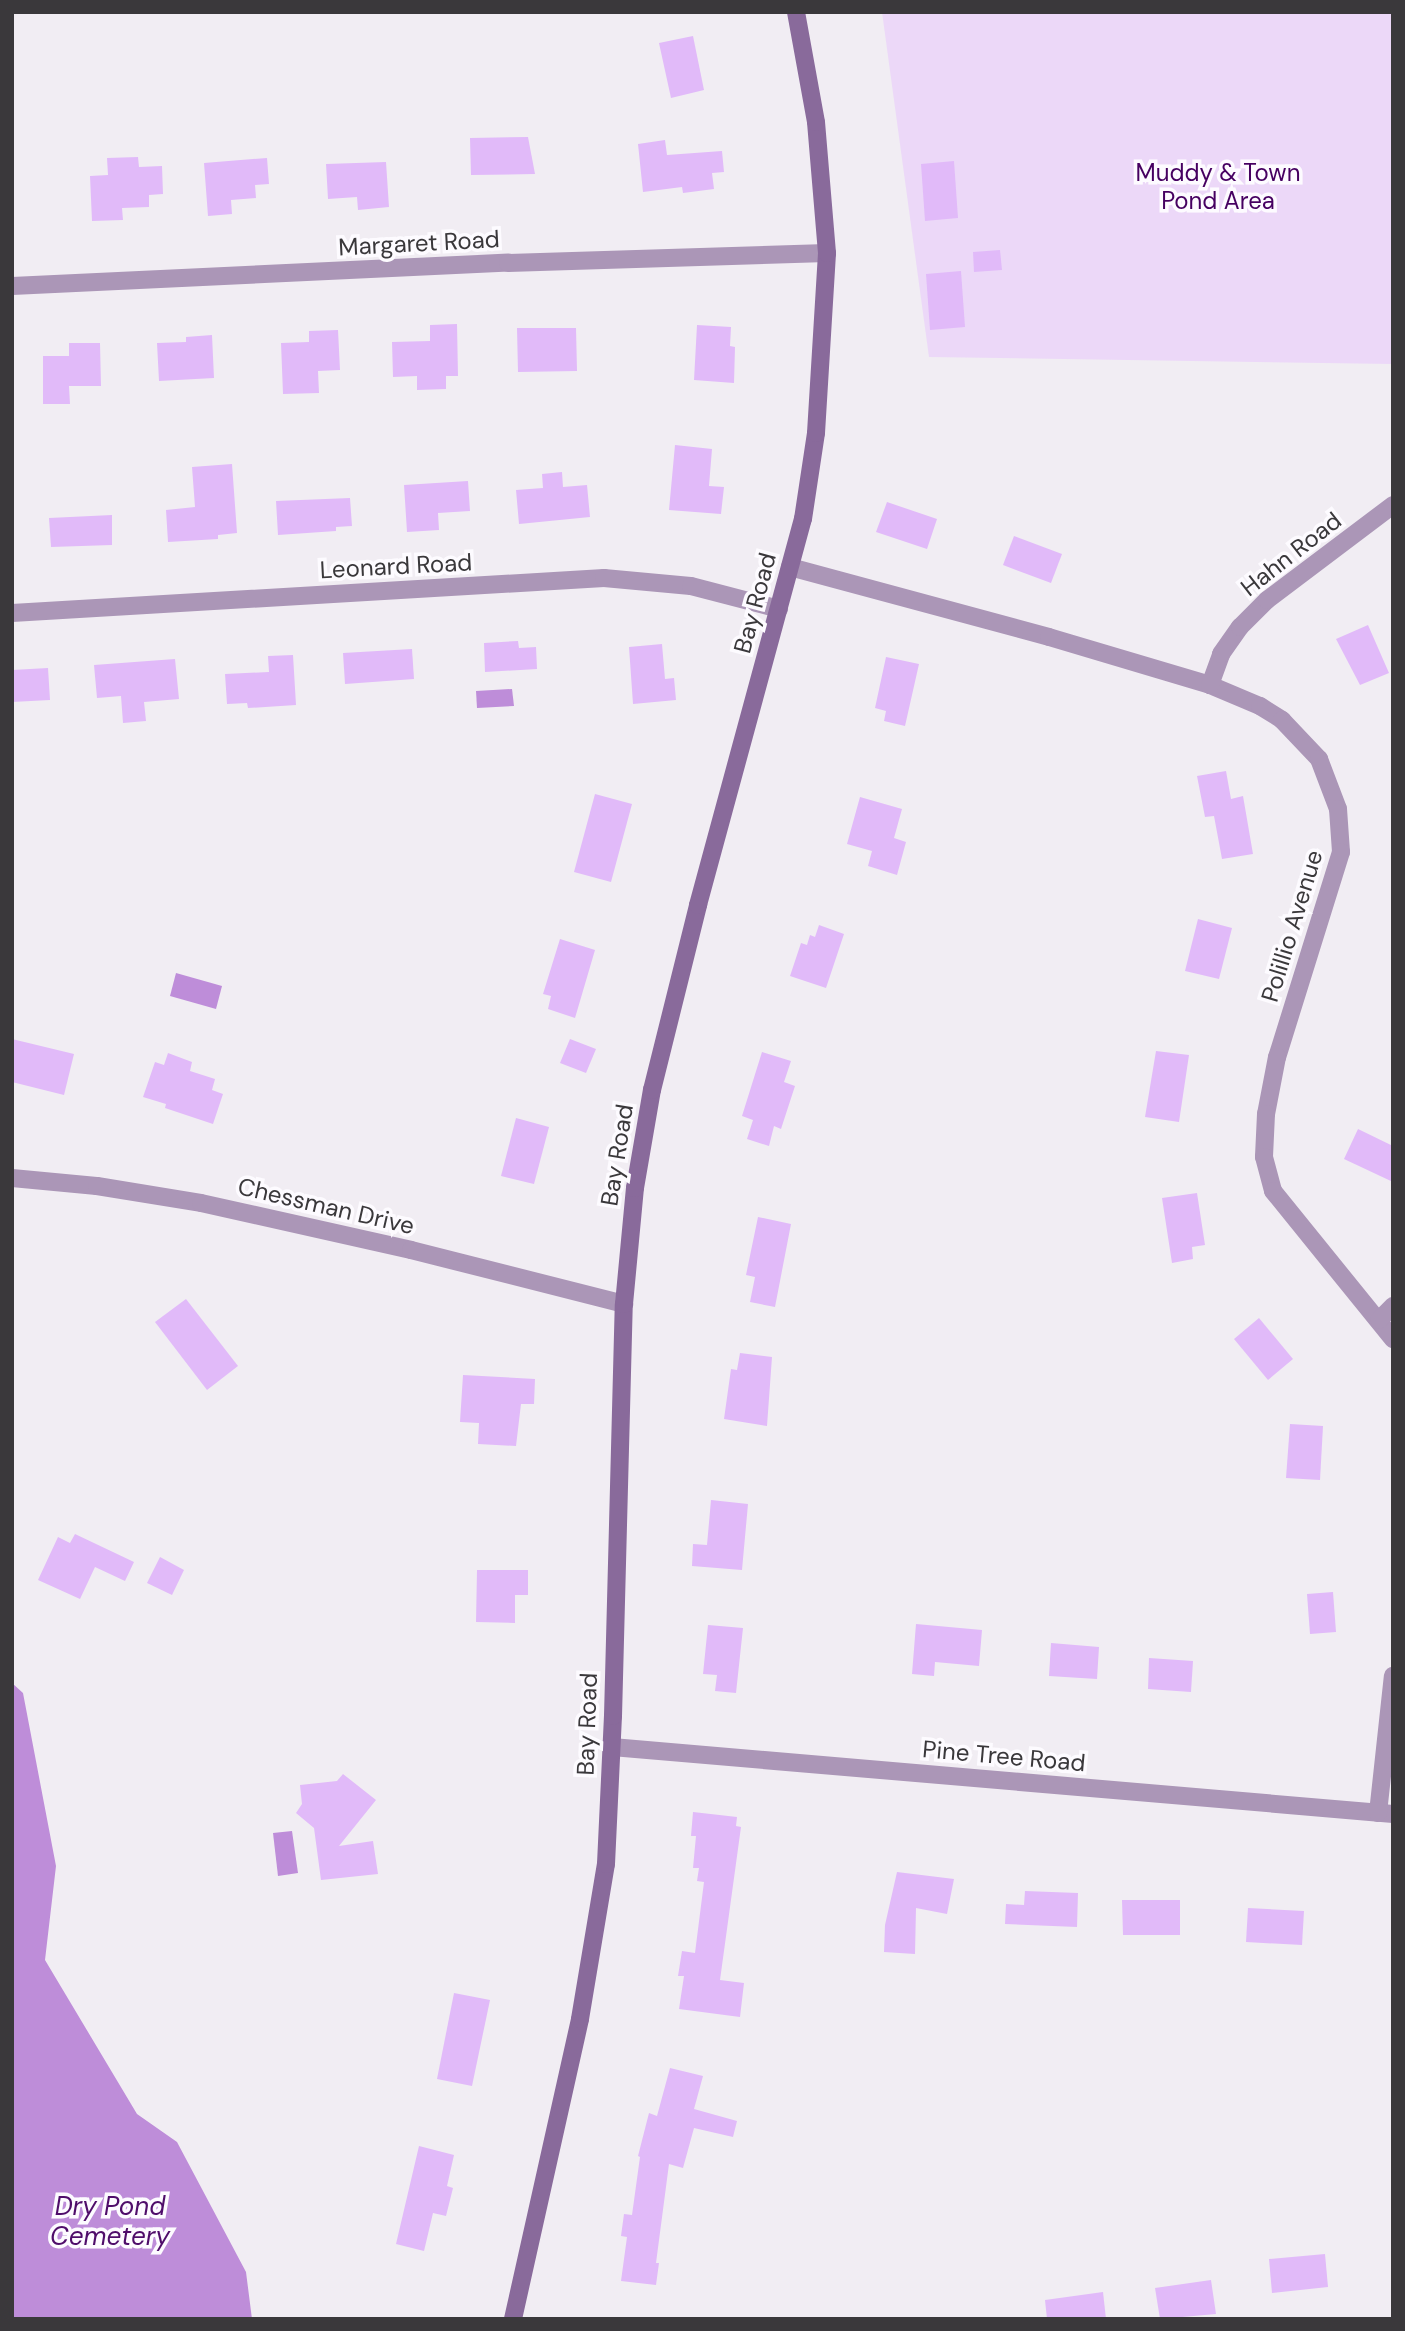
<!DOCTYPE html>
<style>
body{margin:0}
#map{position:relative;width:1405px;height:2331px;overflow:hidden;background:#f1edf3;font-family:"DM Sans",sans-serif}
div>[style]{position:absolute}
[style*='--x']{left:calc(var(--x)*1px);top:calc(var(--y)*1px);width:calc(var(--w)*1px);rotate:calc(var(--a)*1deg)}
.green>*{inset:0;background:#ecd8f8}
.water>*{inset:0;background:#be8dd9}
.building>*{inset:0;background:#e1baf9}
.minor>*{height:18px;margin:-9px;padding:0 9px;transform-origin:9px;border-radius:9px;background:#ab96b7}
.secondary>*{height:18px;margin:-9px;padding:0 9px;transform-origin:9px;border-radius:9px;background:#896a9b}
span{translate:-50% -50%;white-space:nowrap;text-align:center;line-height:1.15;-webkit-text-stroke:7px #fdfbff;paint-order:stroke}
.park-label{font-size:24px;color:#460061}
.street-label{font-size:24px;color:#3a383b}
.water-label{font-size:26px;color:#4f0d6a;font-style:italic}
.frame{position:absolute;inset:0;border:14px solid #3a383b;pointer-events:none}
</style>
<div id="map">
<div class="green">
<i style="clip-path:polygon(882px 12px,1393px 12px,1393px 364px,929px 357px)"></i>
</div>
<div class="water">
<i style="clip-path:polygon(512px 689px,514px 706px,477px 708px,476px 691px)"></i>
<i style="clip-path:polygon(176px 973px,222px 986px,216px 1009px,170px 996px)"></i>
<i style="clip-path:polygon(12px 1683px,23px 1693px,56px 1866px,45px 1960px,137px 2114px,177px 2142px,246px 2272px,252px 2319px,12px 2319px)"></i>
<i style="clip-path:polygon(292px 1831px,298px 1873px,278px 1876px,273px 1833px)"></i>
</div>
<div class="building">
<i style="clip-path:polygon(693px 36px,704px 90px,671px 98px,659px 43px)"></i>
<i style="clip-path:polygon(528px 137px,535px 174px,471px 175px,470px 138px)"></i>
<i style="clip-path:polygon(665px 140px,667px 155px,722px 151px,724px 172px,712px 173px,714px 189px,683px 193px,682px 187px,643px 192px,638px 144px)"></i>
<i style="clip-path:polygon(138px 157px,139px 167px,162px 166px,163px 194px,149px 195px,149px 207px,122px 208px,123px 220px,92px 221px,90px 176px,108px 175px,107px 158px)"></i>
<i style="clip-path:polygon(267px 158px,269px 184px,255px 185px,256px 198px,231px 200px,232px 214px,208px 216px,204px 163px)"></i>
<i style="clip-path:polygon(954px 161px,958px 218px,925px 221px,921px 164px)"></i>
<i style="clip-path:polygon(386px 162px,389px 207px,358px 210px,357px 197px,328px 199px,326px 164px)"></i>
<i style="clip-path:polygon(1000px 250px,1002px 270px,974px 272px,973px 252px)"></i>
<i style="clip-path:polygon(961px 271px,965px 327px,930px 330px,926px 274px)"></i>
<i style="clip-path:polygon(457px 324px,458px 376px,446px 376px,446px 389px,417px 390px,417px 376px,393px 377px,392px 342px,430px 341px,430px 325px)"></i>
<i style="clip-path:polygon(697px 325px,731px 327px,730px 346px,735px 347px,734px 383px,694px 380px)"></i>
<i style="clip-path:polygon(517px 328px,576px 328px,577px 371px,518px 372px)"></i>
<i style="clip-path:polygon(338px 330px,340px 370px,318px 371px,319px 393px,283px 394px,281px 343px,309px 342px,309px 331px)"></i>
<i style="clip-path:polygon(212px 335px,214px 378px,159px 381px,157px 343px,186px 342px,186px 337px)"></i>
<i style="clip-path:polygon(69px 343px,100px 343px,101px 386px,69px 386px,70px 404px,43px 404px,43px 356px,69px 356px)"></i>
<i style="clip-path:polygon(675px 445px,712px 449px,709px 486px,724px 487px,721px 514px,669px 510px)"></i>
<i style="clip-path:polygon(232px 464px,237px 533px,218px 535px,218px 539px,168px 542px,166px 510px,195px 507px,192px 467px)"></i>
<i style="clip-path:polygon(562px 472px,563px 487px,587px 485px,590px 517px,519px 524px,516px 490px,543px 488px,542px 474px)"></i>
<i style="clip-path:polygon(468px 481px,470px 511px,438px 513px,439px 530px,407px 532px,404px 485px)"></i>
<i style="clip-path:polygon(350px 498px,352px 526px,336px 527px,336px 531px,278px 535px,276px 501px)"></i>
<i style="clip-path:polygon(887px 502px,937px 519px,927px 549px,876px 532px)"></i>
<i style="clip-path:polygon(112px 515px,112px 545px,51px 547px,49px 518px)"></i>
<i style="clip-path:polygon(1014px 536px,1062px 554px,1051px 583px,1003px 565px)"></i>
<i style="clip-path:polygon(1368px 625px,1389px 673px,1360px 685px,1336px 639px)"></i>
<i style="clip-path:polygon(518px 641px,519px 648px,536px 647px,537px 669px,485px 672px,484px 643px)"></i>
<i style="clip-path:polygon(662px 644px,665px 679px,674px 678px,676px 700px,633px 704px,629px 647px)"></i>
<i style="clip-path:polygon(412px 649px,414px 679px,345px 684px,343px 653px)"></i>
<i style="clip-path:polygon(293px 655px,296px 705px,248px 708px,247px 703px,227px 704px,225px 674px,269px 672px,268px 656px)"></i>
<i style="clip-path:polygon(886px 657px,919px 664px,905px 726px,884px 721px,886px 711px,875px 708px)"></i>
<i style="clip-path:polygon(175px 659px,179px 699px,144px 702px,146px 721px,123px 723px,121px 696px,97px 698px,94px 665px)"></i>
<i style="clip-path:polygon(48px 668px,50px 700px,12px 702px,12px 670px)"></i>
<i style="clip-path:polygon(1226px 771px,1231px 799px,1243px 796px,1253px 854px,1222px 859px,1214px 816px,1205px 817px,1197px 776px)"></i>
<i style="clip-path:polygon(595px 794px,632px 804px,611px 882px,574px 872px)"></i>
<i style="clip-path:polygon(860px 797px,902px 809px,894px 838px,906px 842px,897px 875px,868px 866px,872px 851px,847px 844px)"></i>
<i style="clip-path:polygon(1198px 919px,1232px 928px,1219px 979px,1185px 971px)"></i>
<i style="clip-path:polygon(819px 925px,844px 934px,826px 988px,790px 976px,801px 943px,807px 945px,810px 935px,815px 937px)"></i>
<i style="clip-path:polygon(560px 939px,595px 950px,575px 1018px,548px 1009px,551px 996px,543px 994px)"></i>
<i style="clip-path:polygon(12px 1039px,74px 1054px,64px 1095px,12px 1082px)"></i>
<i style="clip-path:polygon(570px 1039px,596px 1049px,586px 1073px,560px 1063px)"></i>
<i style="clip-path:polygon(1156px 1051px,1189px 1055px,1179px 1122px,1145px 1117px)"></i>
<i style="clip-path:polygon(762px 1052px,791px 1061px,784px 1082px,795px 1086px,781px 1129px,774px 1126px,769px 1146px,747px 1139px,753px 1120px,742px 1116px)"></i>
<i style="clip-path:polygon(168px 1053px,192px 1062px,190px 1071px,215px 1079px,212px 1090px,223px 1094px,213px 1124px,165px 1108px,166px 1104px,143px 1097px,155px 1062px,164px 1065px)"></i>
<i style="clip-path:polygon(516px 1118px,549px 1127px,534px 1184px,501px 1176px)"></i>
<i style="clip-path:polygon(1358px 1129px,1393px 1146px,1393px 1182px,1344px 1159px)"></i>
<i style="clip-path:polygon(1197px 1193px,1205px 1245px,1192px 1247px,1193px 1259px,1172px 1263px,1162px 1198px)"></i>
<i style="clip-path:polygon(758px 1217px,791px 1224px,775px 1307px,750px 1302px,755px 1277px,746px 1275px)"></i>
<i style="clip-path:polygon(186px 1299px,238px 1366px,207px 1390px,155px 1322px)"></i>
<i style="clip-path:polygon(1259px 1318px,1293px 1359px,1268px 1380px,1234px 1339px)"></i>
<i style="clip-path:polygon(740px 1353px,772px 1357px,767px 1426px,724px 1419px,731px 1369px,737px 1370px)"></i>
<i style="clip-path:polygon(463px 1375px,535px 1379px,534px 1404px,521px 1404px,516px 1446px,478px 1444px,479px 1423px,460px 1422px)"></i>
<i style="clip-path:polygon(1290px 1424px,1323px 1426px,1320px 1480px,1286px 1478px)"></i>
<i style="clip-path:polygon(711px 1500px,748px 1504px,742px 1570px,692px 1566px,693px 1544px,707px 1545px)"></i>
<i style="clip-path:polygon(75px 1534px,134px 1562px,125px 1581px,95px 1567px,80px 1599px,38px 1580px,58px 1537px,70px 1543px)"></i>
<i style="clip-path:polygon(160px 1557px,184px 1570px,172px 1595px,147px 1583px)"></i>
<i style="clip-path:polygon(477px 1570px,528px 1570px,528px 1595px,515px 1595px,515px 1623px,476px 1622px)"></i>
<i style="clip-path:polygon(1333px 1592px,1336px 1632px,1310px 1634px,1307px 1594px)"></i>
<i style="clip-path:polygon(916px 1624px,982px 1630px,979px 1666px,935px 1662px,934px 1676px,912px 1674px)"></i>
<i style="clip-path:polygon(708px 1625px,743px 1628px,736px 1693px,715px 1691px,717px 1675px,703px 1674px)"></i>
<i style="clip-path:polygon(1051px 1643px,1099px 1647px,1097px 1679px,1049px 1676px)"></i>
<i style="clip-path:polygon(1149px 1658px,1193px 1661px,1191px 1692px,1148px 1689px)"></i>
<i style="clip-path:polygon(343px 1774px,376px 1800px,339px 1846px,373px 1841px,378px 1874px,321px 1880px,314px 1828px,296px 1813px,302px 1804px,300px 1785px,337px 1781px)"></i>
<i style="clip-path:polygon(693px 1812px,737px 1817px,736px 1826px,741px 1827px,720px 1980px,744px 1983px,740px 2017px,679px 2009px,684px 1976px,678px 1976px,682px 1951px,695px 1953px,704px 1882px,697px 1881px,699px 1868px,693px 1868px,696px 1836px,691px 1836px)"></i>
<i style="clip-path:polygon(897px 1872px,954px 1879px,947px 1914px,916px 1908px,915px 1954px,884px 1952px,885px 1925px)"></i>
<i style="clip-path:polygon(1025px 1891px,1078px 1893px,1077px 1927px,1005px 1924px,1006px 1904px,1024px 1905px)"></i>
<i style="clip-path:polygon(1122px 1900px,1180px 1900px,1180px 1935px,1123px 1935px)"></i>
<i style="clip-path:polygon(1248px 1908px,1304px 1911px,1302px 1945px,1246px 1942px)"></i>
<i style="clip-path:polygon(454px 1993px,490px 2000px,472px 2086px,437px 2079px)"></i>
<i style="clip-path:polygon(670px 2068px,703px 2076px,694px 2109px,737px 2121px,733px 2137px,694px 2128px,683px 2168px,669px 2164px,656px 2263px,659px 2263px,656px 2285px,621px 2281px,627px 2237px,621px 2236px,624px 2214px,632px 2215px,640px 2157px,638px 2156px,649px 2113px,657px 2116px)"></i>
<i style="clip-path:polygon(419px 2146px,454px 2155px,447px 2186px,453px 2188px,446px 2216px,433px 2213px,424px 2251px,396px 2244px)"></i>
<i style="clip-path:polygon(1325px 2254px,1328px 2287px,1272px 2293px,1269px 2259px)"></i>
<i style="clip-path:polygon(1211px 2280px,1216px 2314px,1160px 2319px,1155px 2288px)"></i>
<i style="clip-path:polygon(1103px 2292px,1106px 2319px,1047px 2319px,1045px 2300px)"></i>
</div>
<div class="minor">
<i style="--x:12;--y:286;--w:497;--a:-2.7"></i>
<i style="--x:508;--y:263;--w:319;--a:-1.8"></i>
<i style="--x:790;--y:567;--w:268;--a:15.1"></i>
<i style="--x:1049;--y:637;--w:168;--a:16.6"></i>
<i style="--x:1210;--y:685;--w:54;--a:22.8"></i>
<i style="--x:1260;--y:706;--w:26;--a:32"></i>
<i style="--x:1282;--y:720;--w:54;--a:46.5"></i>
<i style="--x:1319;--y:759;--w:53;--a:69.2"></i>
<i style="--x:1338;--y:809;--w:43;--a:86"></i>
<i style="--x:1341;--y:852;--w:215;--a:107.3"></i>
<i style="--x:1277;--y:1057;--w:58;--a:100.9"></i>
<i style="--x:1266;--y:1114;--w:43;--a:92.7"></i>
<i style="--x:1264;--y:1157;--w:35;--a:75"></i>
<i style="--x:1273;--y:1191;--w:191;--a:51"></i>
<i style="--x:12;--y:613;--w:593;--a:-3.38"></i>
<i style="--x:604;--y:578;--w:87;--a:5.3"></i>
<i style="--x:691;--y:586;--w:91;--a:14.6"></i>
<i style="--x:1210;--y:685;--w:33;--a:-70"></i>
<i style="--x:1221;--y:654;--w:33;--a:-55"></i>
<i style="--x:1240;--y:627;--w:38;--a:-45"></i>
<i style="--x:1267;--y:600;--w:158;--a:-37"></i>
<i style="--x:12;--y:1178;--w:85;--a:5.4"></i>
<i style="--x:97;--y:1186;--w:105;--a:9.3"></i>
<i style="--x:201;--y:1203;--w:215;--a:12.6"></i>
<i style="--x:411;--y:1250;--w:220;--a:14.2"></i>
<i style="--x:1379;--y:1320;--w:20;--a:-45"></i>
<i style="--x:612;--y:1747;--w:784;--a:4.9"></i>
<i style="--x:1378;--y:1813;--w:138;--a:-83.8"></i>
</div>
<div class="secondary">
<i style="--x:513;--y:2319;--w:307;--a:-77.4"></i>
<i style="--x:580;--y:2019;--w:157;--a:-80.5"></i>
<i style="--x:606;--y:1864;--w:148;--a:-87.3"></i>
<i style="--x:613;--y:1716;--w:412;--a:-88.5"></i>
<i style="--x:624;--y:1304;--w:117;--a:-84.6"></i>
<i style="--x:635;--y:1188;--w:99;--a:-80.2"></i>
<i style="--x:652;--y:1090;--w:191;--a:-76"></i>
<i style="--x:698;--y:905;--w:400;--a:-74.8"></i>
<i style="--x:803;--y:519;--w:87;--a:-81.4"></i>
<i style="--x:816;--y:433;--w:180;--a:-86.5"></i>
<i style="--x:827;--y:253;--w:131;--a:-94.8"></i>
<i style="--x:816;--y:122;--w:112;--a:-100.3"></i>
</div>
<div class="park-label">
<span style="left:1218px;top:187px">Muddy &amp; Town<br>Pond Area</span>
</div>
<div class="street-label">
<span style="left:419px;top:243px;rotate:-3deg">Margaret Road</span>
<span style="left:1291px;top:554px;rotate:-38deg">Hahn Road</span>
<span style="left:396px;top:566px;rotate:-3deg">Leonard Road</span>
<span style="left:755px;top:603px;rotate:-75deg">Bay Road</span>
<span style="left:1292px;top:926px;rotate:-73deg">Polillio Avenue</span>
<span style="left:617px;top:1155px;rotate:-81deg">Bay Road</span>
<span style="left:326px;top:1206px;rotate:13deg">Chessman Drive</span>
<span style="left:587px;top:1724px;rotate:-88deg">Bay Road</span>
<span style="left:1004px;top:1756px;rotate:5deg">Pine Tree Road</span>
</div>
<div class="water-label">
<span style="left:110px;top:2222px">Dry Pond<br>Cemetery</span>
</div>
<div class="frame"></div>
</div>
